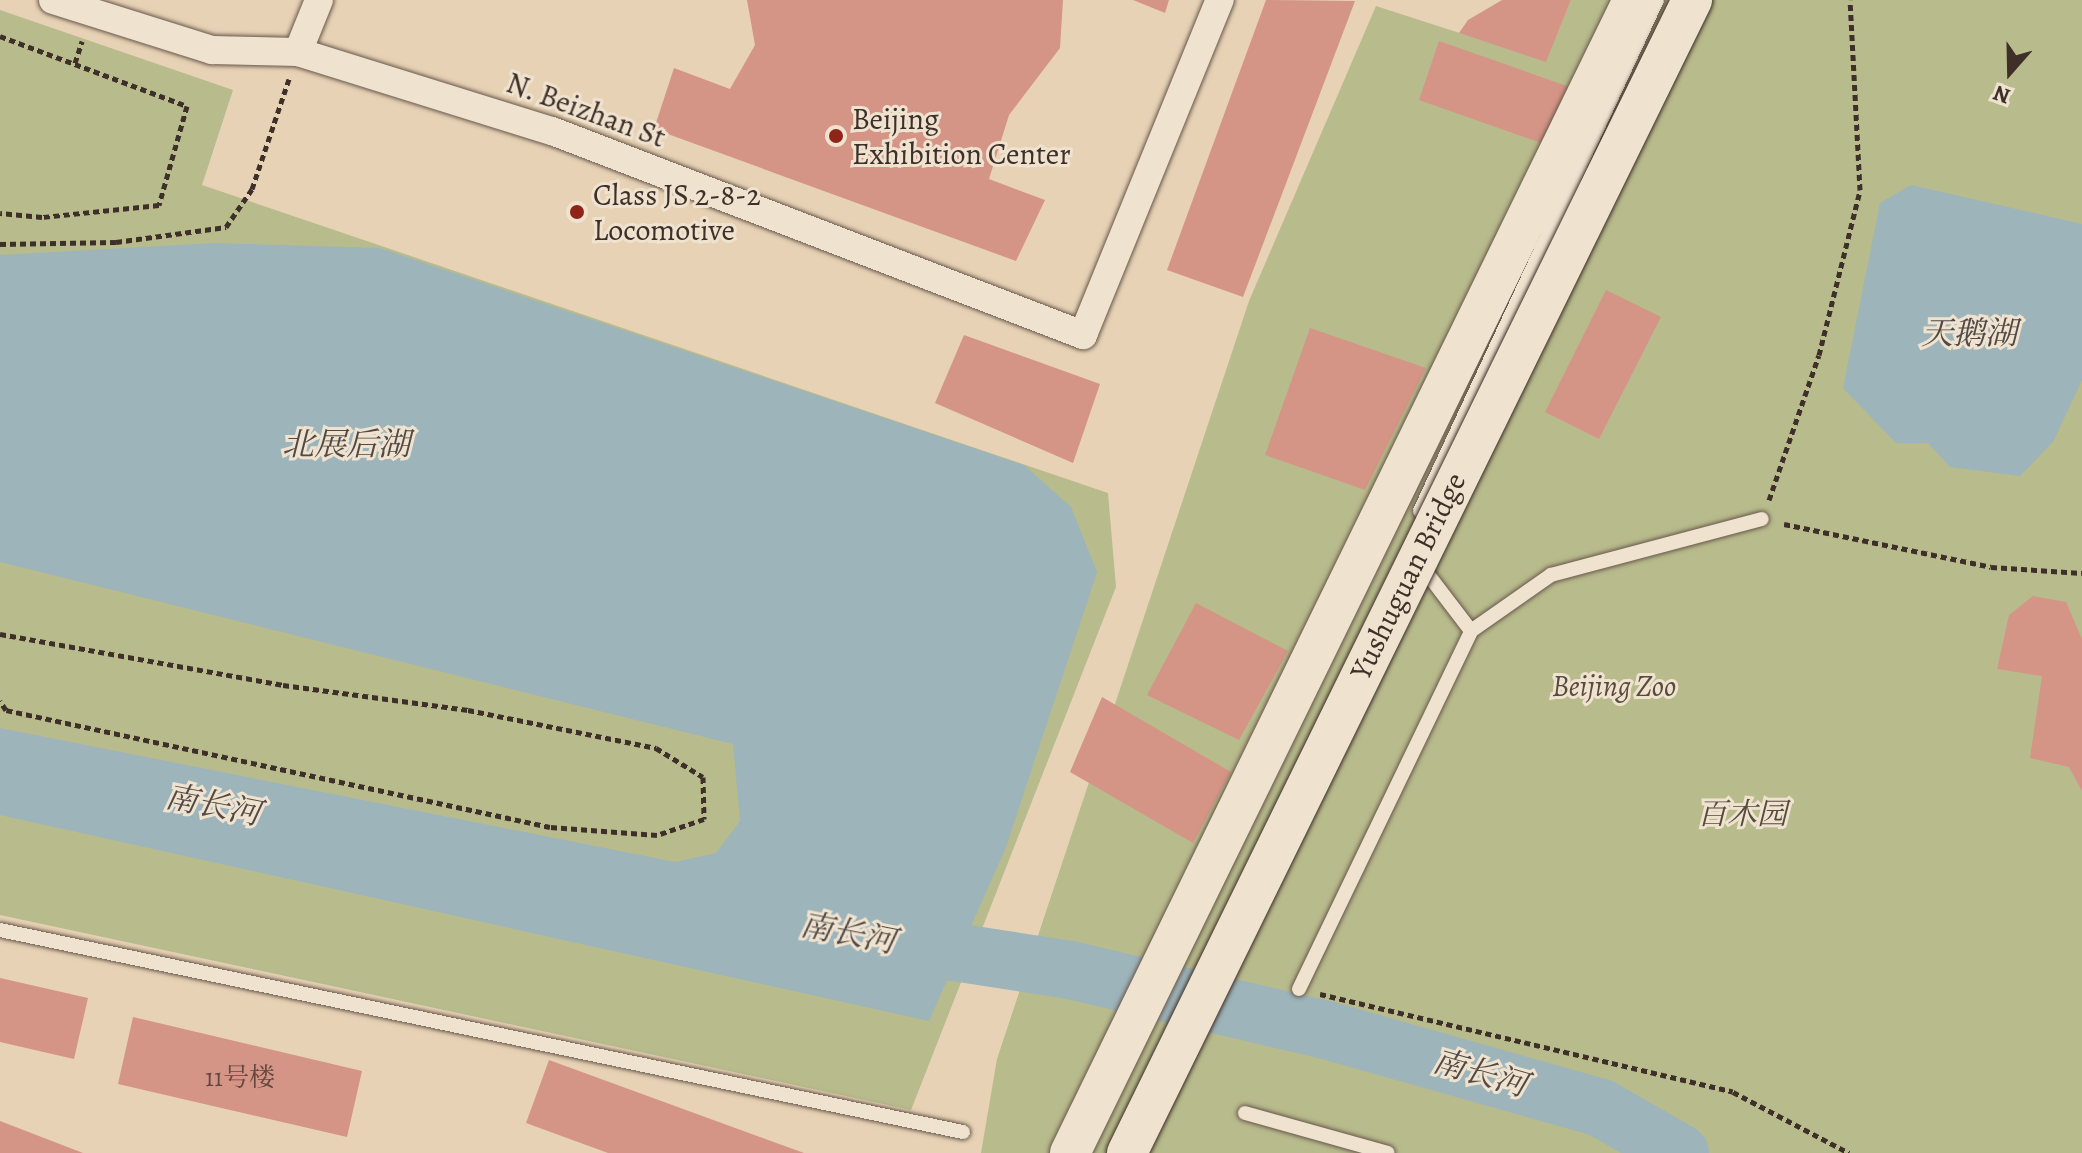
<!DOCTYPE html>
<meta charset="utf-8">
<style>
body{margin:0}
#map{position:relative;width:2082px;height:1153px;overflow:hidden;background:#e7d2b5;font-family:Alegreya,"Noto Serif SC",serif}
div>[style]{position:absolute}
[style*='--x']{left:calc(var(--x)*1px);top:calc(var(--y)*1px);width:calc(var(--w)*1px);rotate:calc(var(--a)*1deg)}
.green>*{inset:0;background:#b8bb8c}
.water>*{inset:0;background:#9db4ba}
.river>*{height:58px;margin:-29px;padding:0 29px;transform-origin:29px;border-radius:29px;background:#9db4ba}
.building>*{inset:0;background:#d59586}
.path>*{height:5px;margin-top:-2.5px;transform-origin:0;background:repeating-linear-gradient(90deg,#3e2f29 0 6px,transparent 0 10px)}
.roads{filter:drop-shadow(0 0 2px #68584c) drop-shadow(0 0 2px #68584c)}
.lane>*{height:14px;margin:-7px;padding:0 7px;transform-origin:7px;border-radius:7px;background:#efe2cf}
.street>*{height:28px;margin:-14px;padding:0 14px;transform-origin:14px;border-radius:14px;background:#efe2cf}
.secondary>*{height:40px;margin:-20px;padding:0 20px;transform-origin:20px;border-radius:20px;background:#efe2cf}
.bridges{filter:drop-shadow(0 0 2px #3e2f29) drop-shadow(0 0 2px #3e2f29)}
.secondary-bridge>*{height:40px;margin:-20px;padding:0 20px;transform-origin:20px;border-radius:20px;background:#efe2cf}
.dots>*{width:22px;height:22px;translate:-50% -50%;box-sizing:border-box;border:4px solid #efe2cf;border-radius:50%}
span{translate:-50% -50%;white-space:nowrap;text-align:center;line-height:1.15;-webkit-text-stroke:6px #efe2cf;paint-order:stroke}
.number-label{font-size:26px;color:#644840}
.number-label span{-webkit-text-stroke-width:0}
.street-label{font-size:30px;color:#3e2f29}
.poi-label{font-size:30px;color:#3e2f29}
.left{translate:0 -50%;text-align:left}
.park-label{font-size:30px;color:#564b3d;font-style:italic}
.water-label{font-size:32px;color:#514a46;font-style:italic}
.north{position:absolute;left:1970px;top:32px;width:80px;height:80px;-webkit-text-stroke:6px #efe2cf;paint-order:stroke;rotate:200deg;font-size:22px;font-weight:700;line-height:32px;text-align:center;color:#3e2f29}
.north::after{content:'';display:block;margin:auto;width:28px;height:36px;background:#3e2f29;clip-path:polygon(50% 0,100% 100%,50% 72%,0 100%)}
</style>
<div id="map">
<div class="green">
<i style="clip-path:polygon(1571px 0,2082px 0,2082px 1153px,981px 1153px,997px 1059px,1249px 301px,1376px 6px,1546px 61px)"></i>
<i style="clip-path:polygon(0 10px,233px 90px,202px 185px,1108px 493px,1116px 587px,911px 1110px,0 915px)"></i>
</div>
<div class="water">
<i style="clip-path:polygon(1911px 185px,2082px 224px,2082px 380px,2053px 442px,2020px 476px,1950px 467px,1928px 443px,1896px 443px,1843px 388px,1880px 203px)"></i>
<i style="clip-path:polygon(214px 243px,380px 248px,1024px 465px,1071px 507px,1097px 572px,1006px 847px,929px 1021px,0 815px,0 728px,675px 862px,716px 853px,740px 821px,733px 744px,0 562px,0 255px)"></i>
</div>
<div class="river">
<i style="--x:883;--y:941;--w:189;--a:8.8"></i>
<i style="--x:1070;--y:970;--w:263;--a:13.2"></i>
<i style="--x:1326;--y:1030;--w:286;--a:15.8"></i>
<i style="--x:1601;--y:1108;--w:91;--a:29.7"></i>
</div>
<div class="building">
<i style="clip-path:polygon(747px 0,1063px 0,1060px 48px,1009px 115px,989px 179px,1045px 200px,1016px 261px,654px 129px,674px 68px,730px 89px,755px 45px)"></i>
<i style="clip-path:polygon(1133px 0,1169px 0,1165px 13px)"></i>
<i style="clip-path:polygon(1266px 0,1355px 1px,1243px 297px,1167px 270px)"></i>
<i style="clip-path:polygon(1502px 0,1571px 0,1546px 62px,1459px 33px,1468px 20px)"></i>
<i style="clip-path:polygon(1439px 41px,1584px 92px,1564px 151px,1419px 100px)"></i>
<i style="clip-path:polygon(1606px 290px,1661px 317px,1599px 439px,1545px 412px)"></i>
<i style="clip-path:polygon(1310px 328px,1426px 368px,1365px 490px,1265px 455px)"></i>
<i style="clip-path:polygon(964px 335px,1100px 384px,1073px 463px,935px 403px)"></i>
<i style="clip-path:polygon(2033px 596px,2066px 602px,2082px 639px,2082px 791px,2069px 767px,2030px 758px,2042px 676px,1997px 669px,2009px 615px)"></i>
<i style="clip-path:polygon(1196px 603px,1288px 651px,1239px 740px,1147px 695px)"></i>
<i style="clip-path:polygon(1102px 697px,1231px 772px,1193px 843px,1070px 772px)"></i>
<i style="clip-path:polygon(0 978px,88px 998px,74px 1059px,0 1042px)"></i>
<i style="clip-path:polygon(133px 1017px,362px 1071px,347px 1137px,118px 1084px)"></i>
<i style="clip-path:polygon(549px 1060px,804px 1153px,608px 1153px,526px 1123px)"></i>
<i style="clip-path:polygon(0 1121px,83px 1153px,0 1153px)"></i>
</div>
<div class="path">
<i style="--x:0;--y:36;--w:200;--a:20.5"></i>
<i style="--x:187;--y:106;--w:103;--a:105.8"></i>
<i style="--x:159;--y:205;--w:118;--a:174.1"></i>
<i style="--x:42;--y:217;--w:42;--a:-174.6"></i>
<i style="--x:75;--y:63;--w:23;--a:-72"></i>
<i style="--x:0;--y:244;--w:116;--a:-1"></i>
<i style="--x:116;--y:242;--w:111;--a:-7.8"></i>
<i style="--x:226;--y:227;--w:46;--a:-55.6"></i>
<i style="--x:252;--y:189;--w:116;--a:-71.4"></i>
<i style="--x:1769;--y:500;--w:153;--a:-71"></i>
<i style="--x:1819;--y:355;--w:170;--a:-76"></i>
<i style="--x:1860;--y:190;--w:190;--a:-93"></i>
<i style="--x:1784;--y:524;--w:211;--a:11.7"></i>
<i style="--x:1991;--y:567;--w:91;--a:3.8"></i>
<i style="--x:0;--y:634;--w:288;--a:10.2"></i>
<i style="--x:283;--y:685;--w:187;--a:7.7"></i>
<i style="--x:468;--y:710;--w:192;--a:11.4"></i>
<i style="--x:656;--y:748;--w:55;--a:31.7"></i>
<i style="--x:703;--y:777;--w:42;--a:88.6"></i>
<i style="--x:704;--y:819;--w:50;--a:161.2"></i>
<i style="--x:657;--y:835;--w:107;--a:-175.7"></i>
<i style="--x:550;--y:827;--w:556;--a:-167.86"></i>
<i style="--x:6;--y:710;--w:11;--a:-124"></i>
<i style="--x:1320;--y:994;--w:424;--a:13.3"></i>
<i style="--x:1733;--y:1092;--w:131;--a:27.7"></i>
</div>
<div class="roads">
<div class="lane">
<i style="--x:1420;--y:511;--w:563;--a:-65.12"></i>
<i style="--x:1420;--y:564;--w:84;--a:52.7"></i>
<i style="--x:0;--y:930;--w:984;--a:11.85"></i>
<i style="--x:1299;--y:989;--w:397;--a:-64.3"></i>
<i style="--x:1471;--y:631;--w:98;--a:-35"></i>
<i style="--x:1551;--y:575;--w:218;--a:-14.9"></i>
<i style="--x:1245;--y:1113;--w:148;--a:15.6"></i>
</div>
<div class="street">
<i style="--x:53;--y:0;--w:167;--a:17.5"></i>
<i style="--x:212;--y:50;--w:86;--a:1.3"></i>
<i style="--x:298;--y:52;--w:266;--a:17.3"></i>
<i style="--x:552;--y:131;--w:569;--a:21.02"></i>
<i style="--x:1083;--y:335;--w:362;--a:-67.8"></i>
<i style="--x:298;--y:52;--w:56;--a:-68"></i>
</div>
<div class="secondary">
<i style="--x:1070;--y:1153;--w:1283;--a:-63.97"></i>
</div>
</div>
<div class="bridges">
<div class="secondary-bridge">
<i style="--x:1127;--y:1153;--w:1284;--a:-63.89"></i>
</div>
</div>
<div class="dots">
<i style="left:836px;top:136px;background:#8f2418"></i>
<i style="left:577px;top:212px;background:#8f2418"></i>
</div>
<div class="number-label">
<span style="left:240px;top:1078px">11号楼</span>
</div>
<div class="street-label">
<span style="left:586px;top:110px;rotate:20deg">N. Beizhan St</span>
<span style="left:1408px;top:576px;rotate:-64deg">Yushuguan Bridge</span>
</div>
<div class="poi-label">
<span class="left" style="left:852px;top:136px">Beijing<br>Exhibition Center</span>
<span class="left" style="left:593px;top:212px">Class JS 2-8-2<br>Locomotive</span>
</div>
<div class="park-label">
<span style="left:1614px;top:686px">Beijing Zoo</span>
<span style="left:1742px;top:814px">百木园</span>
</div>
<div class="water-label">
<span style="left:1969px;top:333px">天鹅湖</span>
<span style="left:346px;top:444px">北展后湖</span>
<span style="left:213px;top:805px;rotate:11deg">南长河</span>
<span style="left:848px;top:933px;rotate:11deg">南长河</span>
<span style="left:1480px;top:1073px;rotate:16deg">南长河</span>
</div>
<div class="north">N</div>
</div>
